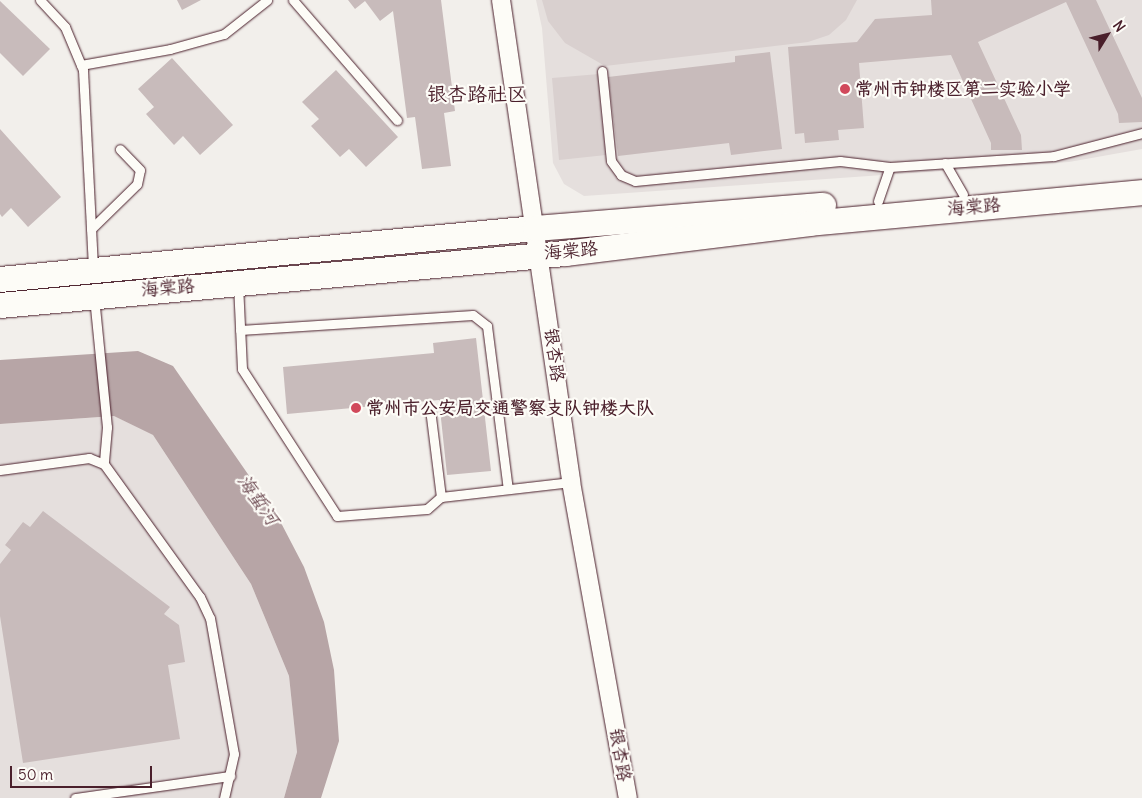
<!DOCTYPE html>
<meta charset="utf-8">
<style>
body{margin:0}
#map{position:relative;width:1142px;height:798px;overflow:hidden;background:#f2efeb;font-family:Delius,"LXGW WenKai TC",sans-serif}
div>[style]{position:absolute}
[style*='--x']{left:calc(var(--x)*1px);top:calc(var(--y)*1px);width:calc(var(--w)*1px);rotate:calc(var(--a)*1deg)}
.built>*{inset:0;background:#e5dfdd}
.green>*{inset:0;background:#d9d0cf}
.water>*{inset:0;background:#b7a5a6}
.building>*{inset:0;background:#c8bbbb}
.roads{filter:drop-shadow(0 0 1px #4a1f2b) drop-shadow(0 0 1px #4a1f2b)}
.lane>*{height:9px;margin:-4.5px;padding:0 4.5px;transform-origin:4.5px;border-radius:4.5px;background:#fdfcf7}
.street>*{height:18px;margin:-9px;padding:0 9px;transform-origin:9px;border-radius:9px;background:#fdfcf7}
.secondary>*{height:25px;margin:-12.5px;padding:0 12.5px;transform-origin:12.5px;border-radius:12.5px;background:#fdfcf7}
.dots>*{width:14px;height:14px;translate:-50% -50%;box-sizing:border-box;border:2px solid #fdfcf7;border-radius:50%}
span{translate:-50% -50%;white-space:nowrap;text-align:center;line-height:1.15;-webkit-text-stroke:4.5px #fdfcf7;paint-order:stroke}
.poi-label{font-size:18px;color:#4a1f2b;font-weight:700}
.left{translate:0 -50%;text-align:left}
.street-label{font-size:18px;color:#4a1f2b}
.water-label{font-size:19px;color:#704e56;font-style:italic}
.quarter-label{font-size:20px;color:#4a1f2b}
.north{position:absolute;left:1082px;top:10px;width:50px;height:50px;-webkit-text-stroke:4px #fdfcf7;paint-order:stroke;rotate:54deg;font-size:14px;font-weight:700;line-height:20px;text-align:center;color:#4a1f2b}
.north::after{content:'';display:block;margin:auto;width:18px;height:22px;background:#4a1f2b;clip-path:polygon(50% 0,100% 100%,50% 72%,0 100%)}
.scale{position:absolute;left:10px;top:766px;width:142px;height:22px;box-sizing:border-box;border:2px solid #4a1f2b;border-top:0;padding-left:6px;font-size:15px;line-height:18px;white-space:nowrap;color:#4a1f2b;-webkit-text-stroke:4px #fdfcf7;paint-order:stroke}
</style>
<div id="map">
<div class="built">
<i style="clip-path:polygon(536px 0,1142px 0,1142px 149px,1069px 162px,584px 196px,564px 184px,553px 163px,542px 28px)"></i>
<i style="clip-path:polygon(115px 416px,153px 435px,251px 584px,289px 676px,297px 752px,284px 798px,0 798px,0 424px)"></i>
</div>
<div class="green">
<i style="clip-path:polygon(542px 0,857px 0,846px 20px,829px 35px,808px 42px,605px 66px,565px 43px,548px 21px)"></i>
<i style="clip-path:polygon(599px 74px,606px 155px,559px 160px,552px 78px)"></i>
</div>
<div class="water">
<i style="clip-path:polygon(138px 351px,173px 366px,279px 519px,304px 567px,324px 622px,334px 670px,339px 741px,321px 798px,284px 798px,297px 752px,289px 676px,251px 584px,153px 435px,114px 416px,0 424px,0 360px)"></i>
</div>
<div class="building">
<i style="clip-path:polygon(177px 0,201px 0,182px 10px)"></i>
<i style="clip-path:polygon(348px 0,441px 0,455px 111px,444px 113px,451px 166px,422px 169px,415px 117px,407px 118px,393px 11px,380px 21px,365px 1px,355px 9px)"></i>
<i style="clip-path:polygon(931px 0,1096px 0,1142px 98px,1142px 122px,1119px 123px,1118px 114px,1066px 2px,978px 42px,1021px 135px,1022px 150px,991px 150px,991px 143px,951px 55px,859px 63px,864px 128px,838px 130px,839px 140px,805px 143px,804px 133px,795px 134px,788px 47px,857px 42px,875px 19px,932px 15px)"></i>
<i style="clip-path:polygon(0 1px,50px 49px,23px 76px,0 53px)"></i>
<i style="clip-path:polygon(770px 52px,782px 149px,731px 155px,729px 143px,618px 156px,608px 77px,735px 62px,735px 56px)"></i>
<i style="clip-path:polygon(172px 58px,233px 125px,200px 155px,183px 136px,174px 145px,146px 114px,154px 107px,138px 89px)"></i>
<i style="clip-path:polygon(336px 70px,398px 137px,366px 167px,349px 149px,340px 157px,311px 126px,319px 119px,302px 102px)"></i>
<i style="clip-path:polygon(0 129px,61px 197px,28px 227px,11px 208px,2px 217px,0 214px)"></i>
<i style="clip-path:polygon(476px 338px,491px 471px,447px 475px,439px 400px,287px 414px,283px 367px,434px 353px,433px 343px)"></i>
<i style="clip-path:polygon(43px 511px,170px 607px,164px 614px,179px 625px,185px 662px,168px 665px,180px 739px,23px 763px,0 616px,0 564px,11px 550px,5px 545px,23px 522px,30px 527px)"></i>
</div>
<div class="roads">
<div class="lane">
<i style="--x:40;--y:0;--w:37;--a:47"></i>
<i style="--x:65;--y:27;--w:47;--a:67.3"></i>
<i style="--x:83;--y:70;--w:199;--a:87.1"></i>
<i style="--x:293;--y:0;--w:159;--a:49.1"></i>
<i style="--x:81;--y:65;--w:90;--a:-10.2"></i>
<i style="--x:170;--y:49;--w:56;--a:-15.5"></i>
<i style="--x:224;--y:34;--w:55;--a:-38.3"></i>
<i style="--x:602;--y:71;--w:90;--a:84.3"></i>
<i style="--x:611;--y:161;--w:17;--a:54"></i>
<i style="--x:621;--y:175;--w:15;--a:23"></i>
<i style="--x:635;--y:181;--w:206;--a:-5.6"></i>
<i style="--x:840;--y:161;--w:50;--a:6.8"></i>
<i style="--x:890;--y:167;--w:164;--a:-3.8"></i>
<i style="--x:1054;--y:156;--w:91;--a:-14.6"></i>
<i style="--x:945;--y:163;--w:36;--a:60"></i>
<i style="--x:878;--y:201;--w:36;--a:-71"></i>
<i style="--x:91;--y:229;--w:64;--a:-44.4"></i>
<i style="--x:137;--y:184;--w:14;--a:-78"></i>
<i style="--x:140;--y:170;--w:29;--a:-134"></i>
<i style="--x:238;--y:284;--w:85;--a:87.3"></i>
<i style="--x:242;--y:369;--w:175;--a:57.1"></i>
<i style="--x:337;--y:516;--w:90;--a:-4.4"></i>
<i style="--x:427;--y:509;--w:18;--a:-41"></i>
<i style="--x:441;--y:497;--w:131;--a:-6.6"></i>
<i style="--x:94;--y:297;--w:131;--a:84.3"></i>
<i style="--x:107;--y:427;--w:37;--a:95"></i>
<i style="--x:240;--y:330;--w:233;--a:-3.7"></i>
<i style="--x:473;--y:315;--w:18;--a:38"></i>
<i style="--x:487;--y:326;--w:164;--a:82.7"></i>
<i style="--x:430;--y:409;--w:89;--a:82.9"></i>
<i style="--x:0;--y:470;--w:90;--a:-7.7"></i>
<i style="--x:89;--y:458;--w:16;--a:22"></i>
<i style="--x:104;--y:464;--w:164;--a:54.2"></i>
<i style="--x:200;--y:597;--w:23;--a:65"></i>
<i style="--x:210;--y:618;--w:138;--a:80"></i>
<i style="--x:234;--y:754;--w:45;--a:102.8"></i>
<i style="--x:75;--y:798;--w:157;--a:-8.1"></i>
</div>
<div class="street">
<i style="--x:501;--y:0;--w:487;--a:81.7"></i>
<i style="--x:571;--y:482;--w:321;--a:79.8"></i>
</div>
<div class="secondary">
<i style="--x:0;--y:279;--w:537;--a:-5.45"></i>
<i style="--x:535;--y:228;--w:289;--a:-4.6"></i>
<i style="--x:0;--y:305;--w:567;--a:-5.26"></i>
<i style="--x:565;--y:253;--w:246;--a:-7"></i>
<i style="--x:809;--y:223;--w:334;--a:-5.3"></i>
</div>
</div>
<div class="dots">
<i style="left:845px;top:89px;background:#d1495b"></i>
<i style="left:356px;top:408px;background:#d1495b"></i>
</div>
<div class="poi-label">
<span class="left" style="left:855px;top:89px">常州市钟楼区第二实验小学</span>
<span class="left" style="left:366px;top:408px">常州市公安局交通警察支队钟楼大队</span>
</div>
<div class="street-label">
<span style="left:974px;top:207px;rotate:-5deg">海棠路</span>
<span style="left:571px;top:251px;rotate:-5deg">海棠路</span>
<span style="left:168px;top:288px;rotate:-5deg">海棠路</span>
<span style="left:554px;top:355px;rotate:82deg">银杏路</span>
<span style="left:620px;top:755px;rotate:80deg">银杏路</span>
</div>
<div class="water-label">
<span style="left:258px;top:500px;rotate:55deg">海蜇河</span>
</div>
<div class="quarter-label">
<span style="left:477px;top:93px">银杏路社区</span>
</div>
<div class="north">N</div>
<div class="scale">50 m</div>
</div>
